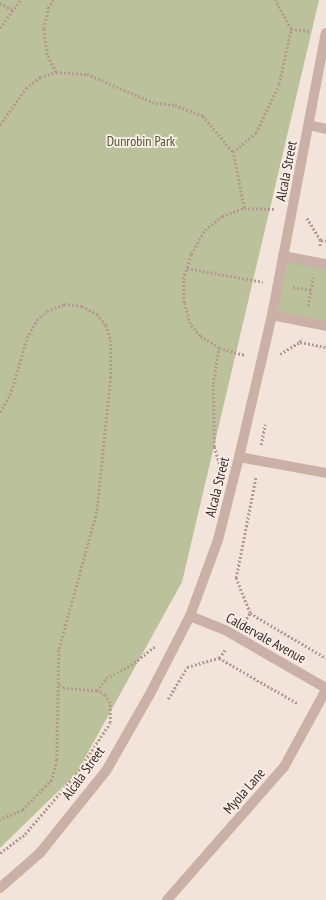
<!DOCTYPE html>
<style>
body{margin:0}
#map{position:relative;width:326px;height:900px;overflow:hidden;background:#f2e3db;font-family:"PT Sans Narrow",sans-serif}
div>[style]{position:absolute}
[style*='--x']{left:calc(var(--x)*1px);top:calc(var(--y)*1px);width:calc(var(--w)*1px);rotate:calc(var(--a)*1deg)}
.green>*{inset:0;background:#bbc19a}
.path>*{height:2.5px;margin-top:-1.25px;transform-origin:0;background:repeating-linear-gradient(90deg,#b69a91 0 2px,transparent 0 4px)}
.service>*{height:10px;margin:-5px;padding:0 5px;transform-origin:5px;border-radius:5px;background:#cab0a6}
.minor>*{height:10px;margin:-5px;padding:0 5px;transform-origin:5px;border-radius:5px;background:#cab0a6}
span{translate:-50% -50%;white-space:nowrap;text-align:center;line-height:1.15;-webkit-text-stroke:3.5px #faeee7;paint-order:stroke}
.park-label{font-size:14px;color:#4d552b}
.street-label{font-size:14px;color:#362927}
</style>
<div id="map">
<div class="green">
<i style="clip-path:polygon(0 0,319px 0,182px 582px,76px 774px,0 848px)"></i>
<i style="clip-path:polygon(283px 256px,326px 264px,326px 326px,272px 315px)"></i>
</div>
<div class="path">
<i style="--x:54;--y:0;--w:9;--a:126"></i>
<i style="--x:49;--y:7;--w:23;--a:103"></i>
<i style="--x:44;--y:29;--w:27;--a:82"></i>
<i style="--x:48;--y:56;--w:18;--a:63"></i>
<i style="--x:0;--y:3;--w:15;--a:28"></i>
<i style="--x:0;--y:28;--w:34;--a:-54"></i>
<i style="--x:291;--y:29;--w:19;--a:6"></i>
<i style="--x:0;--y:125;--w:45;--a:-54.9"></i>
<i style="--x:26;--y:88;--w:18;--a:-38"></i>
<i style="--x:40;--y:77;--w:17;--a:-17"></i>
<i style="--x:56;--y:72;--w:31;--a:4"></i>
<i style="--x:87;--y:74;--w:56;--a:23.3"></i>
<i style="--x:138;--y:96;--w:19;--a:21"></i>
<i style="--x:156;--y:103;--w:19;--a:6"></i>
<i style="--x:175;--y:105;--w:30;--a:21"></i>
<i style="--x:203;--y:116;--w:47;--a:50.2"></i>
<i style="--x:233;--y:152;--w:30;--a:-40"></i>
<i style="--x:256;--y:133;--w:54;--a:-64.9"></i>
<i style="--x:279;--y:84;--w:56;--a:-77.7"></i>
<i style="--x:291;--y:29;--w:33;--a:-119"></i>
<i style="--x:244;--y:208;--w:32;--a:2"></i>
<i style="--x:307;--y:218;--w:26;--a:58"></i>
<i style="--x:321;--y:240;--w:7;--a:98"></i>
<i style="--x:321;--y:240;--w:5;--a:11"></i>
<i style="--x:187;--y:268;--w:77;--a:10.4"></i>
<i style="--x:293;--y:287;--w:18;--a:9"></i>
<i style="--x:308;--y:306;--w:29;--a:-80"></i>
<i style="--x:300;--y:342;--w:26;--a:11"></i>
<i style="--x:219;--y:348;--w:22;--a:-148"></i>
<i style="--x:200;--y:336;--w:16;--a:-130"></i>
<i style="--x:190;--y:324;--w:22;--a:-106"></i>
<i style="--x:184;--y:303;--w:24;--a:-92"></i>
<i style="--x:183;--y:279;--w:26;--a:-72"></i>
<i style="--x:191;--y:254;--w:28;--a:-60"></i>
<i style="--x:205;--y:230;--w:22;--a:-39"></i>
<i style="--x:222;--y:216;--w:23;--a:-20"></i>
<i style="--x:244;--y:208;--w:57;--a:-101.1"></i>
<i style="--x:280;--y:354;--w:23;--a:-31"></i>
<i style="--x:300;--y:342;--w:4;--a:-76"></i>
<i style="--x:0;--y:412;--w:20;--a:-60"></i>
<i style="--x:10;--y:395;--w:59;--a:-73.4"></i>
<i style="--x:27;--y:338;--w:21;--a:-61"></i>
<i style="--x:37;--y:320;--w:13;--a:-42"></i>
<i style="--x:47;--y:311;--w:18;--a:-22"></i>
<i style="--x:64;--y:304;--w:18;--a:6"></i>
<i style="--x:82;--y:306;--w:17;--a:28"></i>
<i style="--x:97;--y:314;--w:14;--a:51"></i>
<i style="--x:106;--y:325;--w:16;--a:72"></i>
<i style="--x:111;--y:340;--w:37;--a:90"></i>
<i style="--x:111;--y:377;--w:136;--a:95.9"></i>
<i style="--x:97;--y:512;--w:143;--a:105.4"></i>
<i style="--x:59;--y:650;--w:110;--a:91"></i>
<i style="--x:57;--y:760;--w:21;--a:104"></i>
<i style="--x:52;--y:780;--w:42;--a:134"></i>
<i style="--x:23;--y:810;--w:25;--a:157"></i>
<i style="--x:261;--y:445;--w:21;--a:-79"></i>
<i style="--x:219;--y:464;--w:18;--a:-106"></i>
<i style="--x:214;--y:447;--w:63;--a:-90.9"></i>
<i style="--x:213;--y:384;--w:36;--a:-81"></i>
<i style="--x:219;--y:348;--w:28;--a:15"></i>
<i style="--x:250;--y:613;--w:88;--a:30.6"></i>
<i style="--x:244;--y:622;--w:11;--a:-56"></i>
<i style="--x:250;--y:613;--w:38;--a:-112"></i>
<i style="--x:236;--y:578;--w:104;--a:-78.9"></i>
<i style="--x:219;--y:658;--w:92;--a:29.9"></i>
<i style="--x:97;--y:691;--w:16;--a:-55"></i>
<i style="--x:106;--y:678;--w:28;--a:-27"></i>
<i style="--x:131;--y:665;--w:31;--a:-38"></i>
<i style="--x:168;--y:699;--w:37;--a:-59"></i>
<i style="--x:187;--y:667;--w:33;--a:-16"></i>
<i style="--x:219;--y:658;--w:10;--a:-53"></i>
<i style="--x:0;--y:853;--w:31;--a:-37"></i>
<i style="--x:25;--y:834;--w:79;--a:-49.6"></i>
<i style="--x:76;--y:774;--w:61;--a:-56.3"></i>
<i style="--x:110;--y:723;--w:20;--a:-90"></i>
<i style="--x:110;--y:703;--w:9;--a:-122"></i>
<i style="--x:105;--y:695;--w:9;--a:-153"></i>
<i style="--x:97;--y:691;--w:33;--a:-175"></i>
<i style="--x:64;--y:688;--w:8;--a:-150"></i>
</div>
<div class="service">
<i style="--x:309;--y:125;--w:17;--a:13"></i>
<i style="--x:239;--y:457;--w:88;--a:10.4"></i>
<i style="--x:167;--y:900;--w:177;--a:-48.7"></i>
<i style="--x:284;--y:767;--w:88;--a:-61.4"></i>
</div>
<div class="minor">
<i style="--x:283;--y:256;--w:44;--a:10.5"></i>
<i style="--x:272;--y:315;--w:55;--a:11.5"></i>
<i style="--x:190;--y:616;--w:38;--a:22"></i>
<i style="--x:225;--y:630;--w:116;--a:29.9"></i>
<i style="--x:0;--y:888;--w:53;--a:-41.2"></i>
<i style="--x:40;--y:853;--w:105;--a:-51.2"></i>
<i style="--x:106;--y:771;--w:89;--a:-60.3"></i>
<i style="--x:150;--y:694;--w:88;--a:-62.9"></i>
<i style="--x:190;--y:616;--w:81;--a:-69.8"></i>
<i style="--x:218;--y:540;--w:86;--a:-75.8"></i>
<i style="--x:239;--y:457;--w:146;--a:-76.9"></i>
<i style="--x:272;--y:315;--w:287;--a:-79.2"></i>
</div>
<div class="park-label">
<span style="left:141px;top:141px">Dunrobin Park</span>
</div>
<div class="street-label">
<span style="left:286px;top:171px;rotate:-79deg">Alcala Street</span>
<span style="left:217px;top:487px;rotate:-76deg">Alcala Street</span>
<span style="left:266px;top:638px;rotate:29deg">Caldervale Avenue</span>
<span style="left:83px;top:773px;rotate:-54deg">Alcala Street</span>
<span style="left:244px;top:791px;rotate:-49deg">Myola Lane</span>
</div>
</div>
